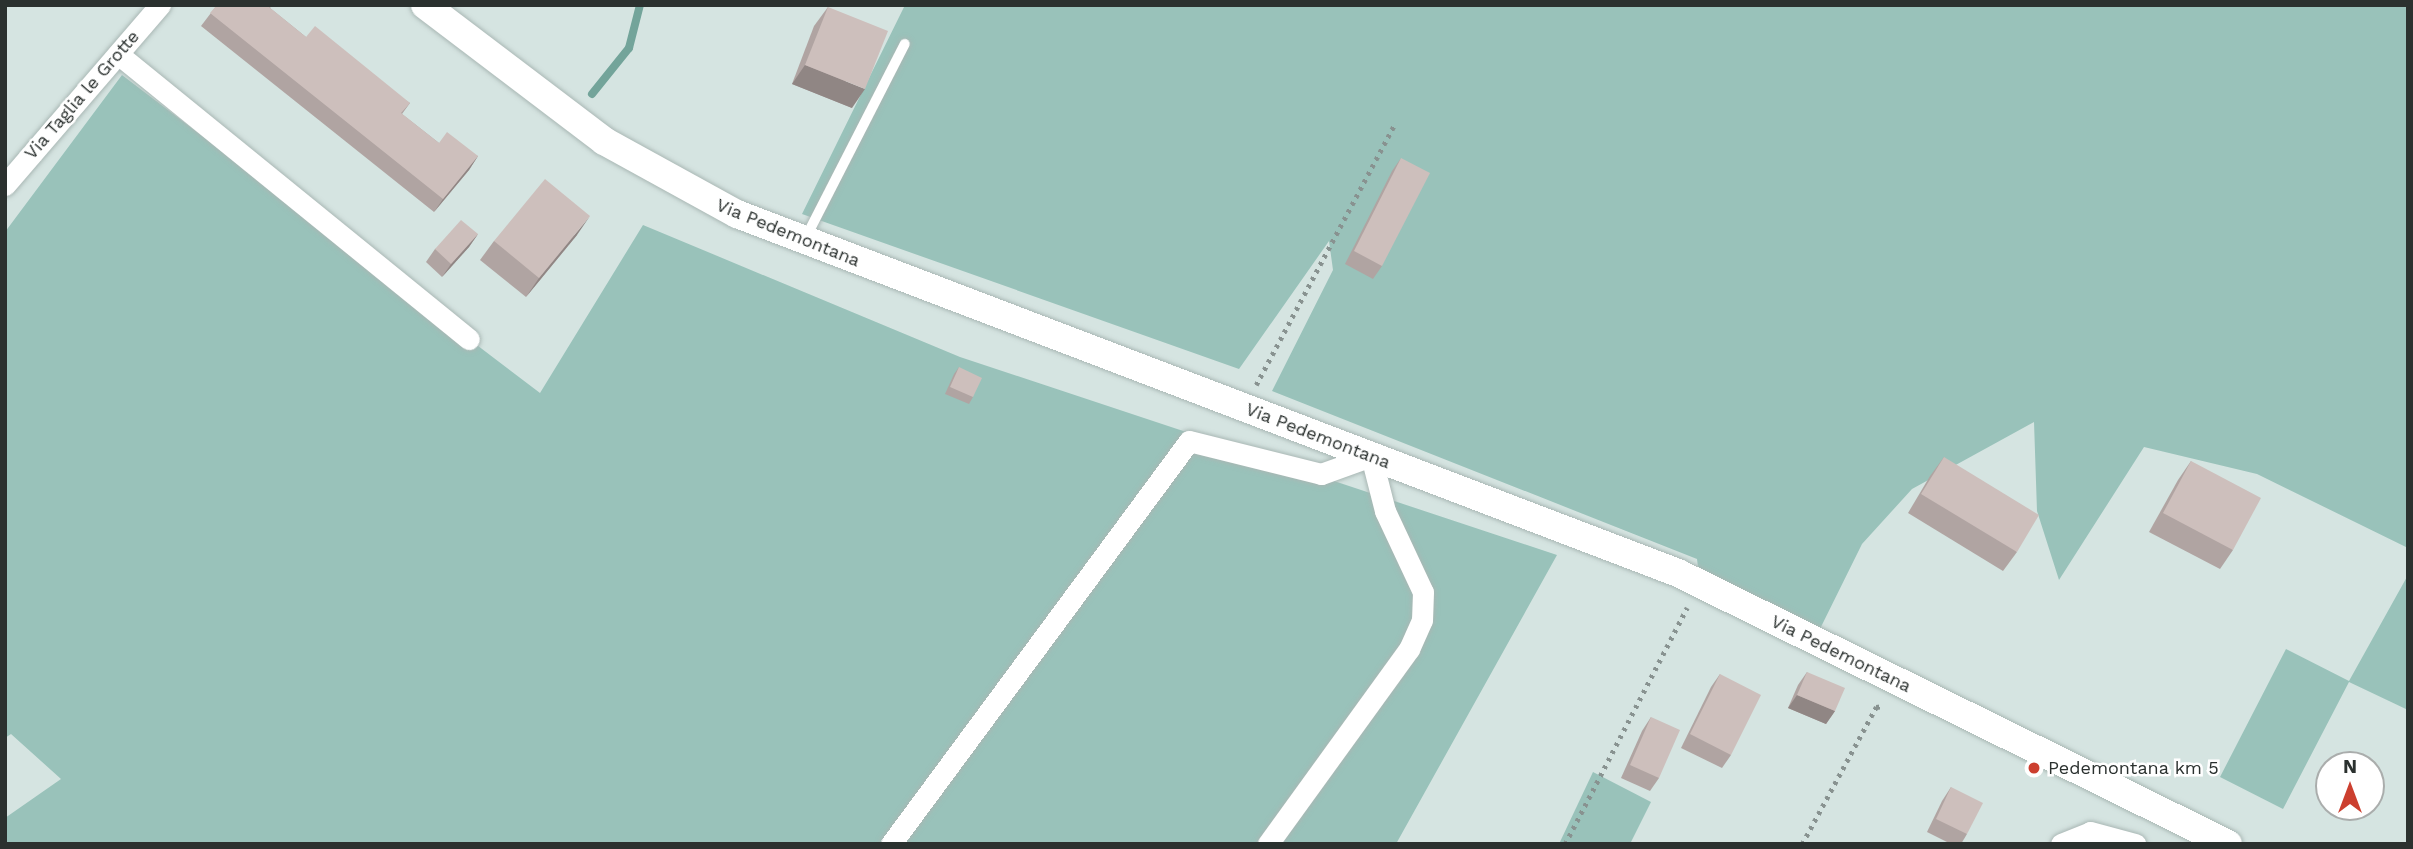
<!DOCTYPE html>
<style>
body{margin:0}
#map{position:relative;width:2413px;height:849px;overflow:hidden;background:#d5e4e1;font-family:"Work Sans",sans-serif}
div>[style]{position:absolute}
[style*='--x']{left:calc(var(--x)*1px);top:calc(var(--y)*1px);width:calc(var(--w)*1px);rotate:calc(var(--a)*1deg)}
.green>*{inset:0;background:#99c2ba}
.stream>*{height:8px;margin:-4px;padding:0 4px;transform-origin:4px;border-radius:4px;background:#73a49a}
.path>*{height:4.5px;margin-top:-2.25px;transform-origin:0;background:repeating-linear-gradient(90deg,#889290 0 3.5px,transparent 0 8.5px)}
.roads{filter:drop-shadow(0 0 2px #a9b7b4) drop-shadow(0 0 2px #a9b7b4)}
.service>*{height:10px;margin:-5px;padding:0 5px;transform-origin:5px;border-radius:5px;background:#fff}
.minor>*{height:21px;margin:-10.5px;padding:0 10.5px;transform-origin:10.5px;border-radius:10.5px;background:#fff}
.tertiary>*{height:28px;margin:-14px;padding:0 14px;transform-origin:14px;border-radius:14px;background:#fff}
.wall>*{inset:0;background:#b0a4a2}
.shaded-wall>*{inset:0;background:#908684}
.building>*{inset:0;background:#cdbfbc}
.dots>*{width:19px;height:19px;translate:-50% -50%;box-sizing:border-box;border:4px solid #fff;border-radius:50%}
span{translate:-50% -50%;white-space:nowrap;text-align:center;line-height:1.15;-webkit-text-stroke:5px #fff;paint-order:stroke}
.street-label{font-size:18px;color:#2b312f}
.poi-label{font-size:18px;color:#2b312f}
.left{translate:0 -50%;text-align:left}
.frame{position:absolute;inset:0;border:7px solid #2b312f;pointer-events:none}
.north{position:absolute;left:2315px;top:751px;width:70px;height:70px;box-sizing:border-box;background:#fff;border:2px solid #aaadac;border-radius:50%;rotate:0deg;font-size:19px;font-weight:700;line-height:28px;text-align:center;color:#2b312f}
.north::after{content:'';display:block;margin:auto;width:24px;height:32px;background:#cc3f2f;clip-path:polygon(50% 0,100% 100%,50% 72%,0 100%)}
</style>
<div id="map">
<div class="green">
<i style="clip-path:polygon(905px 5px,2408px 5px,2408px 548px,2257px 474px,2144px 447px,2059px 580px,2037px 511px,2034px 422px,1912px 489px,1862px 544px,1814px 641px,1700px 583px,1697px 559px,1272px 391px,1333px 270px,1329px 241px,1239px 369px,802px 214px)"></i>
<i style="clip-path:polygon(122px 75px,540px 393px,643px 225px,960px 357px,1557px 555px,1396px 844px,5px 844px,5px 818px,61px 779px,11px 734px,5px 738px,5px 232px)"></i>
<i style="clip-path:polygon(2408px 575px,2408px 710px,2349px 682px,2283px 809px,2220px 777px,2286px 649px,2349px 681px)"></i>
<i style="clip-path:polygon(1593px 772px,1651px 802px,1630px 844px,1559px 844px)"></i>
</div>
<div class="stream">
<i style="--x:592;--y:94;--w:59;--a:-51.2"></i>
<i style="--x:629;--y:48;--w:44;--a:-75.7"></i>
</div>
<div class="path">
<i style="--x:1256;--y:385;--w:293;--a:-62"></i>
<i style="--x:1565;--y:844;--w:266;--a:-62.7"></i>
<i style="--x:1802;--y:844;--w:156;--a:-61.6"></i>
<i style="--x:1876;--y:707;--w:8;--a:-7"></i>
</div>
<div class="roads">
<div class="service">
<i style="--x:805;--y:239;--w:219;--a:-62.9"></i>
</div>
<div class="minor">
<i style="--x:118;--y:54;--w:452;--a:39.1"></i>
<i style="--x:5;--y:185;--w:238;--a:-49.3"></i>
<i style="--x:891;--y:844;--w:501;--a:-53.52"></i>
<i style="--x:1189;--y:441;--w:136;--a:14"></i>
<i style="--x:1321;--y:474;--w:53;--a:-19.8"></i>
<i style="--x:1371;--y:456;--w:57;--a:75.7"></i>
<i style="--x:1385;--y:511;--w:89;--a:64.9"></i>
<i style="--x:1423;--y:592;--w:28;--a:92"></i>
<i style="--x:1422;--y:620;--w:32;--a:114"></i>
<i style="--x:1409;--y:649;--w:241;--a:125.9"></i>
<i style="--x:2061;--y:844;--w:31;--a:-22"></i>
<i style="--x:2090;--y:832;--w:47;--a:14.9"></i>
</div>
<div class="tertiary">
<i style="--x:425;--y:5;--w:225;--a:37.2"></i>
<i style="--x:604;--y:141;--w:152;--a:28.8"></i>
<i style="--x:737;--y:214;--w:1007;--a:20.88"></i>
<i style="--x:1678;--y:573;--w:613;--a:26.23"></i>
</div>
</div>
<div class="wall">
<i style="clip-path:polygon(217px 5px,272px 5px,270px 8px,306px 37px,410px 103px,402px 114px,439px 143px,478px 156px,469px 170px,434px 212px,201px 26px)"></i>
<i style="clip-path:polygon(828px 7px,852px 108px,792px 84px,814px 26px)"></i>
<i style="clip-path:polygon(1401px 158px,1382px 266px,1373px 279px,1345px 264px,1392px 171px)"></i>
<i style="clip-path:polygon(478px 234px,469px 247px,442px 277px,426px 262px,435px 249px)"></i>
<i style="clip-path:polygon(577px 235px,526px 297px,480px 260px,494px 241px)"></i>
<i style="clip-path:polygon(959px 367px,973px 397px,969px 404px,945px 394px,954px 374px)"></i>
<i style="clip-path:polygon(1944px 457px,2017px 552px,2003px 571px,1908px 513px,1930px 476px)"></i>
<i style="clip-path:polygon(2191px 461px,2233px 550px,2220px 569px,2149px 532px,2178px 480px)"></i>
<i style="clip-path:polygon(1807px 672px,1835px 711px,1826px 724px,1788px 708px,1798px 685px)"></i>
<i style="clip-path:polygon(1720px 674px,1731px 755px,1722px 768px,1681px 748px,1711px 687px)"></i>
<i style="clip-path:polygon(1651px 717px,1659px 778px,1650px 791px,1621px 778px,1642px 731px)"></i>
<i style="clip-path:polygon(1951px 787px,1967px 834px,1961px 844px,1951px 844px,1927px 832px,1942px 801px)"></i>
</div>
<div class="shaded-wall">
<i style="clip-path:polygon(805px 65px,865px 89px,852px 108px,792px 84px)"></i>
<i style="clip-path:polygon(478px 156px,469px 170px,434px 212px,443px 199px)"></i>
<i style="clip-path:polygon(590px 216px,577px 235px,526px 297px,539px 278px)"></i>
<i style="clip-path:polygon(478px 234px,469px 247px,442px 277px,451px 264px)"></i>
<i style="clip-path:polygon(1797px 695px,1835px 711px,1826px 724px,1788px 708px)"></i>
</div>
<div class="building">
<i style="clip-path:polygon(217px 5px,270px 5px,269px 7px,306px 37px,315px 26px,410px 103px,401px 113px,439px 143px,447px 132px,478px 156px,443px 199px,210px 13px)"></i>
<i style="clip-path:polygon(828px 7px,888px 31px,865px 89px,805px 65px)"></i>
<i style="clip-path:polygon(1401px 158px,1430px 173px,1382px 266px,1354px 251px)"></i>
<i style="clip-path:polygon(545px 179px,590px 216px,539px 278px,494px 241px)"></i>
<i style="clip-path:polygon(461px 220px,478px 234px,451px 264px,435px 249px)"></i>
<i style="clip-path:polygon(959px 367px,982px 378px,973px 397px,950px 387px)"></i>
<i style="clip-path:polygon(1944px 457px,2039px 515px,2017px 552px,1921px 494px)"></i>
<i style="clip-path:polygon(2191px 461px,2261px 498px,2233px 550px,2163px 513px)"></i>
<i style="clip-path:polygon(1807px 672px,1845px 688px,1835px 711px,1797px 695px)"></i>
<i style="clip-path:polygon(1720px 674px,1761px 695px,1731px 755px,1690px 734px)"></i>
<i style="clip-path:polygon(1651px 717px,1680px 730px,1659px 778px,1630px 765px)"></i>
<i style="clip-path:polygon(1951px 787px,1983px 803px,1967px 834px,1936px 819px)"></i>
</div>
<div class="dots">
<i style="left:2034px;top:768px;background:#cc3f2f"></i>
</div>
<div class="street-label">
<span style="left:82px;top:95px;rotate:-49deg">Via Taglia le Grotte</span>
<span style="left:788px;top:233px;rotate:22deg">Via Pedemontana</span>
<span style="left:1318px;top:436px;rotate:21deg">Via Pedemontana</span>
<span style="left:1841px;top:654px;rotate:26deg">Via Pedemontana</span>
</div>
<div class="poi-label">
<span class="left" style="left:2048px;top:768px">Pedemontana km 5</span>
</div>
<div class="frame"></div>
<div class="north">N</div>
</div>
